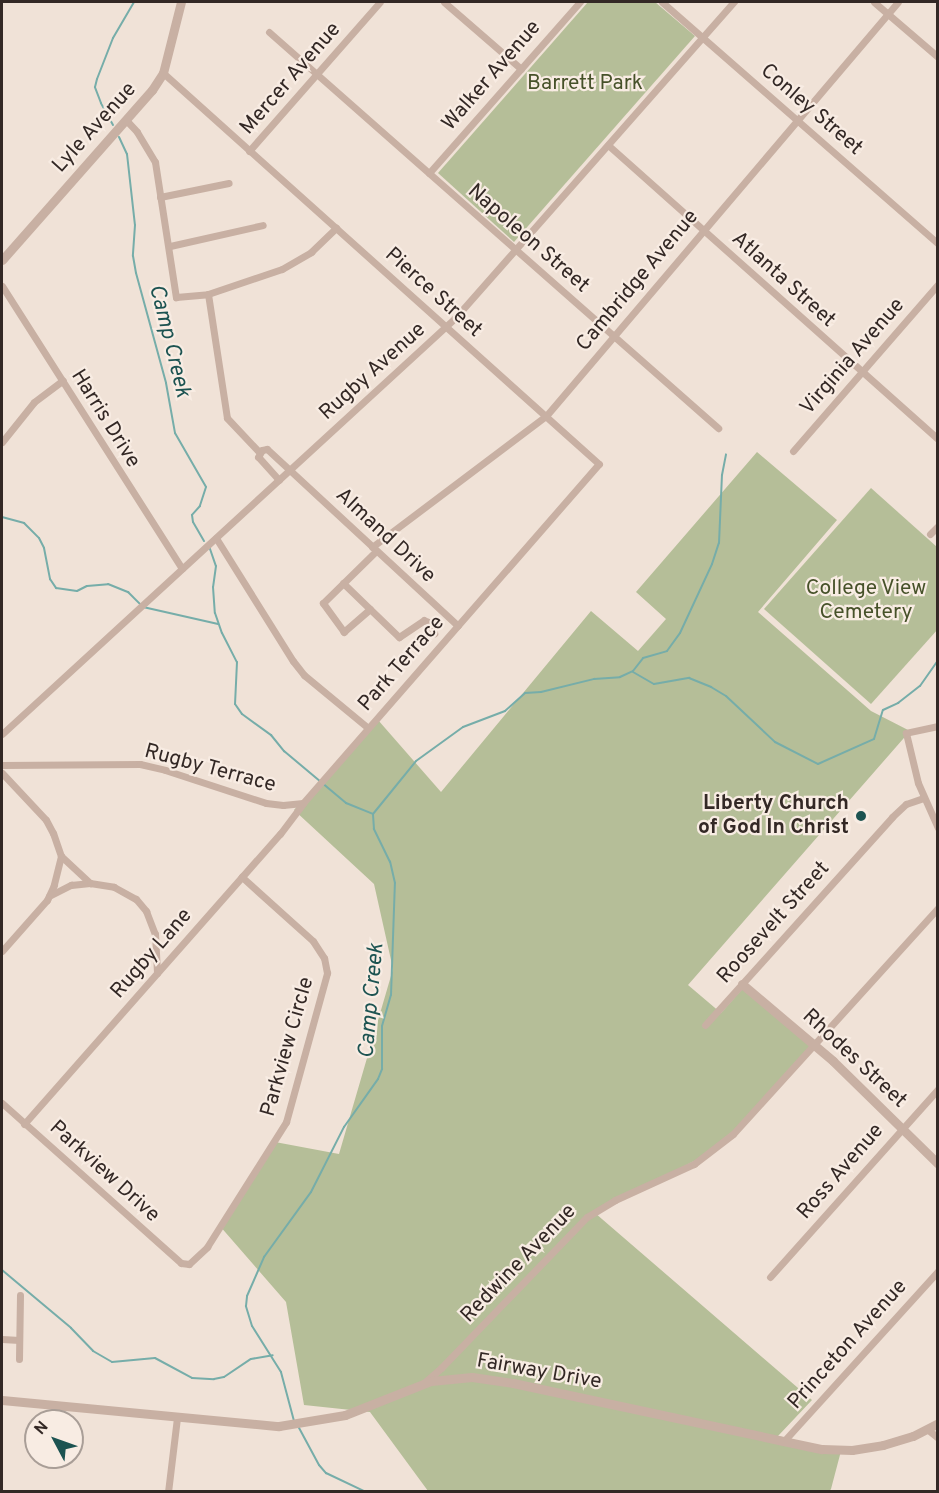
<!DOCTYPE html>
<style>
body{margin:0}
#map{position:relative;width:939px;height:1493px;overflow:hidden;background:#f0e2d7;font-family:Overpass,sans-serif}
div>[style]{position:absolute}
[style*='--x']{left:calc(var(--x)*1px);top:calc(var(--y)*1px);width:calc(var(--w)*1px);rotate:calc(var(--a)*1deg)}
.green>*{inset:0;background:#b5be98}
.stream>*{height:2px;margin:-1px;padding:0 1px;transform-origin:1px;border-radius:1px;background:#76ada9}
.minor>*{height:7px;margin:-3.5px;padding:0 3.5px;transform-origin:3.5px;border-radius:3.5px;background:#c8b0a3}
.tertiary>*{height:9px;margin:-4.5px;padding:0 4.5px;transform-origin:4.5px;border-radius:4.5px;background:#c8b0a3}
.dots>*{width:16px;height:16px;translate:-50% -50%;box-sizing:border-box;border:3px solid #f8ece3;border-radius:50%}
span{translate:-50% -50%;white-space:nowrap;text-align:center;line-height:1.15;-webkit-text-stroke:4.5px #f8ece3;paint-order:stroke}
.street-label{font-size:21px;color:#332825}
.park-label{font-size:21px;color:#465129}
.poi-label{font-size:21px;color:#332825;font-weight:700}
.right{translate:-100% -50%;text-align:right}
.water-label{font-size:22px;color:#1c5351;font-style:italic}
.frame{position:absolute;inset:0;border:3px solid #332825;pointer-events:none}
.north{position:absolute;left:24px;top:1409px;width:60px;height:60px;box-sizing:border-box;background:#f8ece3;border:2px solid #a99e97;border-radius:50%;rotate:311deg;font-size:16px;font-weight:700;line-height:24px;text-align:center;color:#332825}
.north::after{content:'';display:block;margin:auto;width:21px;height:27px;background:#1c5351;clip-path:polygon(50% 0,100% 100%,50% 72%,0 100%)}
</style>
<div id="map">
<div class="green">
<i style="clip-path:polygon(588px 2px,655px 2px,695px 36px,514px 242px,438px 173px)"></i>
<i style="clip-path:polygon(757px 452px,837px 520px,758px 612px,871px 711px,910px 731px,688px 985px,721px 1013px,744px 987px,814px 1047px,732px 1132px,696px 1160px,595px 1213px,812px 1400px,778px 1436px,841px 1451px,831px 1489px,829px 1492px,428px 1491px,370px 1412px,304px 1405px,286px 1302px,219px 1225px,275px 1142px,339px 1154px,393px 969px,374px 884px,294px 810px,378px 720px,441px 792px,591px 611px,638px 651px,666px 619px,636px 592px)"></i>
<i style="clip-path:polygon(871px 488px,937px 547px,938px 629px,871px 704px,764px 609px)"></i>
</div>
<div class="stream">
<i style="--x:113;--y:125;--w:25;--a:-119"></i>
<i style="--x:101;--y:103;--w:17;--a:-111"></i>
<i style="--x:95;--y:87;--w:8;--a:-76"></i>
<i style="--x:97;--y:79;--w:44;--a:-68.7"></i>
<i style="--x:113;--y:38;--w:42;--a:-59.7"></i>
<i style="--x:119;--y:137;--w:19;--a:65"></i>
<i style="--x:127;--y:154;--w:71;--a:83.6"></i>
<i style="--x:135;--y:225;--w:31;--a:94"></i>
<i style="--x:133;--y:256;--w:17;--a:80"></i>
<i style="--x:136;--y:273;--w:114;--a:74.7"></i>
<i style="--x:166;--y:383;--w:51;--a:79.8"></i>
<i style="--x:175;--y:433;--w:62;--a:60.1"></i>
<i style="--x:206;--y:487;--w:20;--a:108"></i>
<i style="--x:200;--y:506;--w:12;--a:132"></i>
<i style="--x:192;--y:515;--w:7;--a:82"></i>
<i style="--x:193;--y:522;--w:22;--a:60"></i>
<i style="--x:2;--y:517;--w:23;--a:15"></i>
<i style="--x:24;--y:523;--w:21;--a:45"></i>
<i style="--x:39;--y:538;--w:11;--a:63"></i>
<i style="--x:44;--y:548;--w:32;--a:79"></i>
<i style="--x:50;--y:579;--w:11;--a:56"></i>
<i style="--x:56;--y:588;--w:21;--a:8"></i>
<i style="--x:77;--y:591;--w:11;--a:-27"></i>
<i style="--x:87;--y:586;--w:21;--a:-5"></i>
<i style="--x:108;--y:584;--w:22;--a:22"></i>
<i style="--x:128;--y:592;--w:21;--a:45"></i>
<i style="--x:143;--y:607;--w:77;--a:12.8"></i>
<i style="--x:209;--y:546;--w:21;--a:71"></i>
<i style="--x:216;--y:566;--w:21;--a:98"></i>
<i style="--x:213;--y:587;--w:26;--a:86"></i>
<i style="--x:215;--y:613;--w:21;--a:71"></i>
<i style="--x:222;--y:633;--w:33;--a:63"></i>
<i style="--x:237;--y:662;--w:42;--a:92.7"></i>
<i style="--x:235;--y:704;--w:12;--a:55"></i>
<i style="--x:242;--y:714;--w:36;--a:36"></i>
<i style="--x:271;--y:735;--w:21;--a:51"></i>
<i style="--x:284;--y:751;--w:81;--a:40"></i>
<i style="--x:346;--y:803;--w:29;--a:22"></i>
<i style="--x:633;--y:672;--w:24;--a:30"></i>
<i style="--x:654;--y:684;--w:36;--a:-10"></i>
<i style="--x:689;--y:678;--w:24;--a:22"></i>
<i style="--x:711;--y:687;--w:17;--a:31"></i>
<i style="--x:726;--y:696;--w:67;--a:43.2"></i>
<i style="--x:775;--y:742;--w:48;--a:27.1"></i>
<i style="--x:818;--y:764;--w:61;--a:-24.1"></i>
<i style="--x:874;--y:739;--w:30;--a:-73"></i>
<i style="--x:883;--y:710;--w:17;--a:-25"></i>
<i style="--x:898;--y:703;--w:28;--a:-38"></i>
<i style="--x:920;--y:686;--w:32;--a:-55"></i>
<i style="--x:373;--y:814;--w:68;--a:-50.9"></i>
<i style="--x:416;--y:761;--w:58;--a:-35.9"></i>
<i style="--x:463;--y:727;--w:45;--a:-20.9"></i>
<i style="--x:505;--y:711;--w:27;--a:-42"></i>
<i style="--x:525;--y:693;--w:16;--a:-4"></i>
<i style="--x:541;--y:692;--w:55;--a:-13.8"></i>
<i style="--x:594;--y:679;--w:26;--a:-4"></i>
<i style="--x:620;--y:677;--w:14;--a:-25"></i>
<i style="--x:633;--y:671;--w:16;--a:-52"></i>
<i style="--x:643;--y:658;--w:25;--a:-16"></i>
<i style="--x:667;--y:651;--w:22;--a:-54"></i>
<i style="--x:680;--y:633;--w:76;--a:-65.1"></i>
<i style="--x:712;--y:564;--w:22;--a:-72"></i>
<i style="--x:719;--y:543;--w:68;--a:-87.5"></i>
<i style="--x:722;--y:475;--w:21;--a:-79"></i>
<i style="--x:2;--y:1270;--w:90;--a:40"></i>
<i style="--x:71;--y:1328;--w:32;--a:46"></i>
<i style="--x:93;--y:1351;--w:22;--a:30"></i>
<i style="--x:112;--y:1362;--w:43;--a:-5.3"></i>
<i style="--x:155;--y:1358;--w:42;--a:28.4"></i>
<i style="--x:192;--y:1378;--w:22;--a:3"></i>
<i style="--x:214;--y:1379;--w:10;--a:-11"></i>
<i style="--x:224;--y:1377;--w:32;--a:-34"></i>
<i style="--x:251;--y:1359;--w:22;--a:-10"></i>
<i style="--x:294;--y:1421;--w:51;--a:-104.9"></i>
<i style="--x:281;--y:1372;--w:54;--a:-122.2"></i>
<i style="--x:252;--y:1326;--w:21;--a:-107"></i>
<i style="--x:246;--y:1306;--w:10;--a:-84"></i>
<i style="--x:247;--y:1296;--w:43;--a:-66.4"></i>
<i style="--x:264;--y:1257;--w:80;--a:-54.1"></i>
<i style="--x:311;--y:1192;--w:73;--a:-63.1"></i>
<i style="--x:344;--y:1127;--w:59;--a:-54.7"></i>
<i style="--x:378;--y:1079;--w:11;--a:-68"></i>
<i style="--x:382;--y:1069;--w:43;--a:-90"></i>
<i style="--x:382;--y:1026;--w:32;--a:-74"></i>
<i style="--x:391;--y:995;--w:112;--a:-88"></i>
<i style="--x:395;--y:883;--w:22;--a:-103"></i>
<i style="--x:390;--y:862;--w:37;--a:-116"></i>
<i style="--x:374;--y:829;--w:15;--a:-94"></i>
<i style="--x:298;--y:1426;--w:44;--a:61.7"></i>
<i style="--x:319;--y:1465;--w:11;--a:49"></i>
<i style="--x:326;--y:1473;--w:44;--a:25.4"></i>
</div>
<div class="minor">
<i style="--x:444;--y:2;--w:102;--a:41"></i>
<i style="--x:662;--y:2;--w:367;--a:41.2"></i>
<i style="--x:874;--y:2;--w:84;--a:40.7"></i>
<i style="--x:269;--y:32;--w:599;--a:41.41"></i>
<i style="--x:126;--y:120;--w:16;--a:47"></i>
<i style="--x:137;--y:132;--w:35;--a:59"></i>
<i style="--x:155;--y:162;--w:137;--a:81.2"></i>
<i style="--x:176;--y:297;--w:32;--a:-5"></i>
<i style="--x:208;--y:294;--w:78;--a:-18.7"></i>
<i style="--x:282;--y:269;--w:34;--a:-30"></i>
<i style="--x:311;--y:252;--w:35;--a:-44"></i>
<i style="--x:608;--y:145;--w:442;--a:41.7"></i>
<i style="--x:249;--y:151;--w:198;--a:-48.7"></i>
<i style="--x:429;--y:173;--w:228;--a:-48.6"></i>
<i style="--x:160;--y:197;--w:70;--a:-11.5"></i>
<i style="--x:170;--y:246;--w:95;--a:-12.7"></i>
<i style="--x:2;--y:286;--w:335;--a:57.5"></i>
<i style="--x:208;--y:294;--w:125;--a:81.3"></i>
<i style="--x:227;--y:418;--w:47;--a:46.7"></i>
<i style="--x:2;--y:442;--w:51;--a:-51.3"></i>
<i style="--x:34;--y:402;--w:36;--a:-37"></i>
<i style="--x:793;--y:451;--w:221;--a:-49"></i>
<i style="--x:279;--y:480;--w:31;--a:-132"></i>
<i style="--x:258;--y:457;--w:8;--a:-60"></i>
<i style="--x:262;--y:450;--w:5;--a:-11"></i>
<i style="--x:267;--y:449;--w:260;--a:42.8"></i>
<i style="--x:930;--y:534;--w:11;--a:-45"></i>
<i style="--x:216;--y:538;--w:145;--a:58"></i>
<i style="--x:293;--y:661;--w:18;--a:52"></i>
<i style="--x:304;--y:675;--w:83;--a:39.6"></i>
<i style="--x:372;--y:547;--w:218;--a:-37"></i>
<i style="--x:546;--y:416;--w:543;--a:-49.63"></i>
<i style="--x:343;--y:583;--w:78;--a:44"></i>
<i style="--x:399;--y:637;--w:30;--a:-34"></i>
<i style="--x:424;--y:620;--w:4;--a:27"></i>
<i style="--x:428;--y:622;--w:13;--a:61"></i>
<i style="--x:370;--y:609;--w:35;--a:139"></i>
<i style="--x:344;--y:632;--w:36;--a:-126"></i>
<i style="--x:323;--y:603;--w:74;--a:-44.5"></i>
<i style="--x:938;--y:726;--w:33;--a:168"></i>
<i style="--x:906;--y:733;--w:51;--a:76.5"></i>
<i style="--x:918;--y:783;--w:49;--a:66"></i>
<i style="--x:2;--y:734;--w:615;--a:-42.56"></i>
<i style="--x:455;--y:318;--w:422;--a:-48.6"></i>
<i style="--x:2;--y:765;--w:138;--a:-0.4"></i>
<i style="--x:140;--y:764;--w:26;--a:13"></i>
<i style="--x:165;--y:770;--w:106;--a:18.1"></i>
<i style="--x:266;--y:803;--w:17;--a:7"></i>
<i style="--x:283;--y:805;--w:20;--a:-6"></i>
<i style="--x:2;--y:773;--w:64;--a:46.9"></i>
<i style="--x:46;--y:820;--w:15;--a:62"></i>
<i style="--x:53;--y:833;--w:24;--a:71"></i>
<i style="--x:61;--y:856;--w:30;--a:104"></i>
<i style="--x:54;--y:885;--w:17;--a:115"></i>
<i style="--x:47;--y:900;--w:68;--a:131.4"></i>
<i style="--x:61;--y:856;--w:40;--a:43"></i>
<i style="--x:49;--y:896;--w:25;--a:-27"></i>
<i style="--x:71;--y:885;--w:19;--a:-6"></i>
<i style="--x:90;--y:883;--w:24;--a:9"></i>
<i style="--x:114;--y:887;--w:25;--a:29"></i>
<i style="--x:136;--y:899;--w:16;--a:50"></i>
<i style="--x:146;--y:911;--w:25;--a:69"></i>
<i style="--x:155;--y:934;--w:39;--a:87"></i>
<i style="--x:705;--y:1025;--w:280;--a:-48"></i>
<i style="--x:892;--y:817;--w:19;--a:-43"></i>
<i style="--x:906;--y:804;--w:18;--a:-19"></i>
<i style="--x:2;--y:1103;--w:240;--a:41.8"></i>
<i style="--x:181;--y:1263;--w:8;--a:7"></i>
<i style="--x:189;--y:1264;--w:25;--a:-43"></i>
<i style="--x:207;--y:1247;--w:148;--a:-57.7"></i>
<i style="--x:286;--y:1122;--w:155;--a:-74.6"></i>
<i style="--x:327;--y:973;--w:15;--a:-101"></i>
<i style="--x:324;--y:958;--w:20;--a:-123"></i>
<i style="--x:313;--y:941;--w:96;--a:-138"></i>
<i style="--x:24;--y:1124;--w:387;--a:-48.6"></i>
<i style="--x:280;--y:834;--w:39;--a:-53"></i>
<i style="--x:303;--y:803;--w:450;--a:-48.9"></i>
<i style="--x:599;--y:464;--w:586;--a:-138.11"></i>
<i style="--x:770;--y:1277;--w:252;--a:-48.2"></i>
<i style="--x:2;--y:1339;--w:17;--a:3"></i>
<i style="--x:19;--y:1359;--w:64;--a:-89.1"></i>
<i style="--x:425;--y:1382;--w:21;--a:-41"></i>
<i style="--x:441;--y:1368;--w:210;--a:-46"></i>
<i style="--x:587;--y:1217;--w:33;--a:-31"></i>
<i style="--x:615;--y:1200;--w:87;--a:-24.5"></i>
<i style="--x:694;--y:1164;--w:49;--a:-37.6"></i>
<i style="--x:733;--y:1134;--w:305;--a:-47.8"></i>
<i style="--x:927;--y:1429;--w:14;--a:39"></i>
<i style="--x:783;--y:1442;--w:231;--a:-47.8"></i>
<i style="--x:168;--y:1492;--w:75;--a:-83.1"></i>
</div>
<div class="tertiary">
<i style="--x:2;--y:260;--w:227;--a:-48.6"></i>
<i style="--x:152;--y:90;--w:20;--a:-57"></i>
<i style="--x:163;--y:73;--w:73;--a:-75.8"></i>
<i style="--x:742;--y:984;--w:119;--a:40.2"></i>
<i style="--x:833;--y:1061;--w:147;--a:44.4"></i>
<i style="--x:2;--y:1400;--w:278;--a:5.4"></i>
<i style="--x:279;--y:1426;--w:67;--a:-9.5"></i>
<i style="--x:345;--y:1415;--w:92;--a:-21.6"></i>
<i style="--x:431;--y:1381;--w:41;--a:-5.6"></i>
<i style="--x:472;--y:1377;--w:41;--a:8.3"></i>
<i style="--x:513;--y:1383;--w:316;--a:12.1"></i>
<i style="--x:822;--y:1449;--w:30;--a:2"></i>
<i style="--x:852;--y:1450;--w:31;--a:-9"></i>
<i style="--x:883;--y:1445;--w:31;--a:-17"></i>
<i style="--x:913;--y:1436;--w:28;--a:-27"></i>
</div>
<div class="dots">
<i style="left:861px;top:816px;background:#1c5351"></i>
</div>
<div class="street-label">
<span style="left:492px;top:76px;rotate:-49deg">Walker Avenue</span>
<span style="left:291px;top:79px;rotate:-49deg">Mercer Avenue</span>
<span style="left:811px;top:110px;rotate:41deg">Conley Street</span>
<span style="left:95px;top:128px;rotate:-48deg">Lyle Avenue</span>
<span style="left:528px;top:239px;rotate:41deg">Napoleon Street</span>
<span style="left:783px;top:280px;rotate:42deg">Atlanta Street</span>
<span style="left:638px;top:281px;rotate:-50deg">Cambridge Avenue</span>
<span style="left:433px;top:293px;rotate:42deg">Pierce Street</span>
<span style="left:853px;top:357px;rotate:-49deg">Virginia Avenue</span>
<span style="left:373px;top:372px;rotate:-42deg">Rugby Avenue</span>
<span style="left:105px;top:419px;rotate:58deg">Harris Drive</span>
<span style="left:385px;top:536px;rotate:43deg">Almand Drive</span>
<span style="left:402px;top:664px;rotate:-49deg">Park Terrace</span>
<span style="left:210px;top:769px;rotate:15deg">Rugby Terrace</span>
<span style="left:774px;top:923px;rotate:-48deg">Roosevelt Street</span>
<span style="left:152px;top:954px;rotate:-49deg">Rugby Lane</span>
<span style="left:288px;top:1047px;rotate:-74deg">Parkview Circle</span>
<span style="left:854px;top:1059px;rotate:43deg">Rhodes Street</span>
<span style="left:104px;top:1172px;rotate:42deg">Parkview Drive</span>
<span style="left:841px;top:1172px;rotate:-49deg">Ross Avenue</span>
<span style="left:519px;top:1264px;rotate:-46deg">Redwine Avenue</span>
<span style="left:848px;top:1345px;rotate:-48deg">Princeton Avenue</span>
<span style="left:539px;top:1372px;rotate:10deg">Fairway Drive</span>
</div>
<div class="park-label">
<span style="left:585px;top:84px">Barrett Park</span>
<span style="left:866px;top:601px">College View<br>Cemetery</span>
</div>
<div class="poi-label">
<span class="right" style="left:849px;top:816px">Liberty Church<br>of God In Christ</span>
</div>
<div class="water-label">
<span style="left:169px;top:341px;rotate:76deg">Camp Creek</span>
<span style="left:372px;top:1001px;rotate:-85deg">Camp Creek</span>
</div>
<div class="frame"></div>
<div class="north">N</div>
</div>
